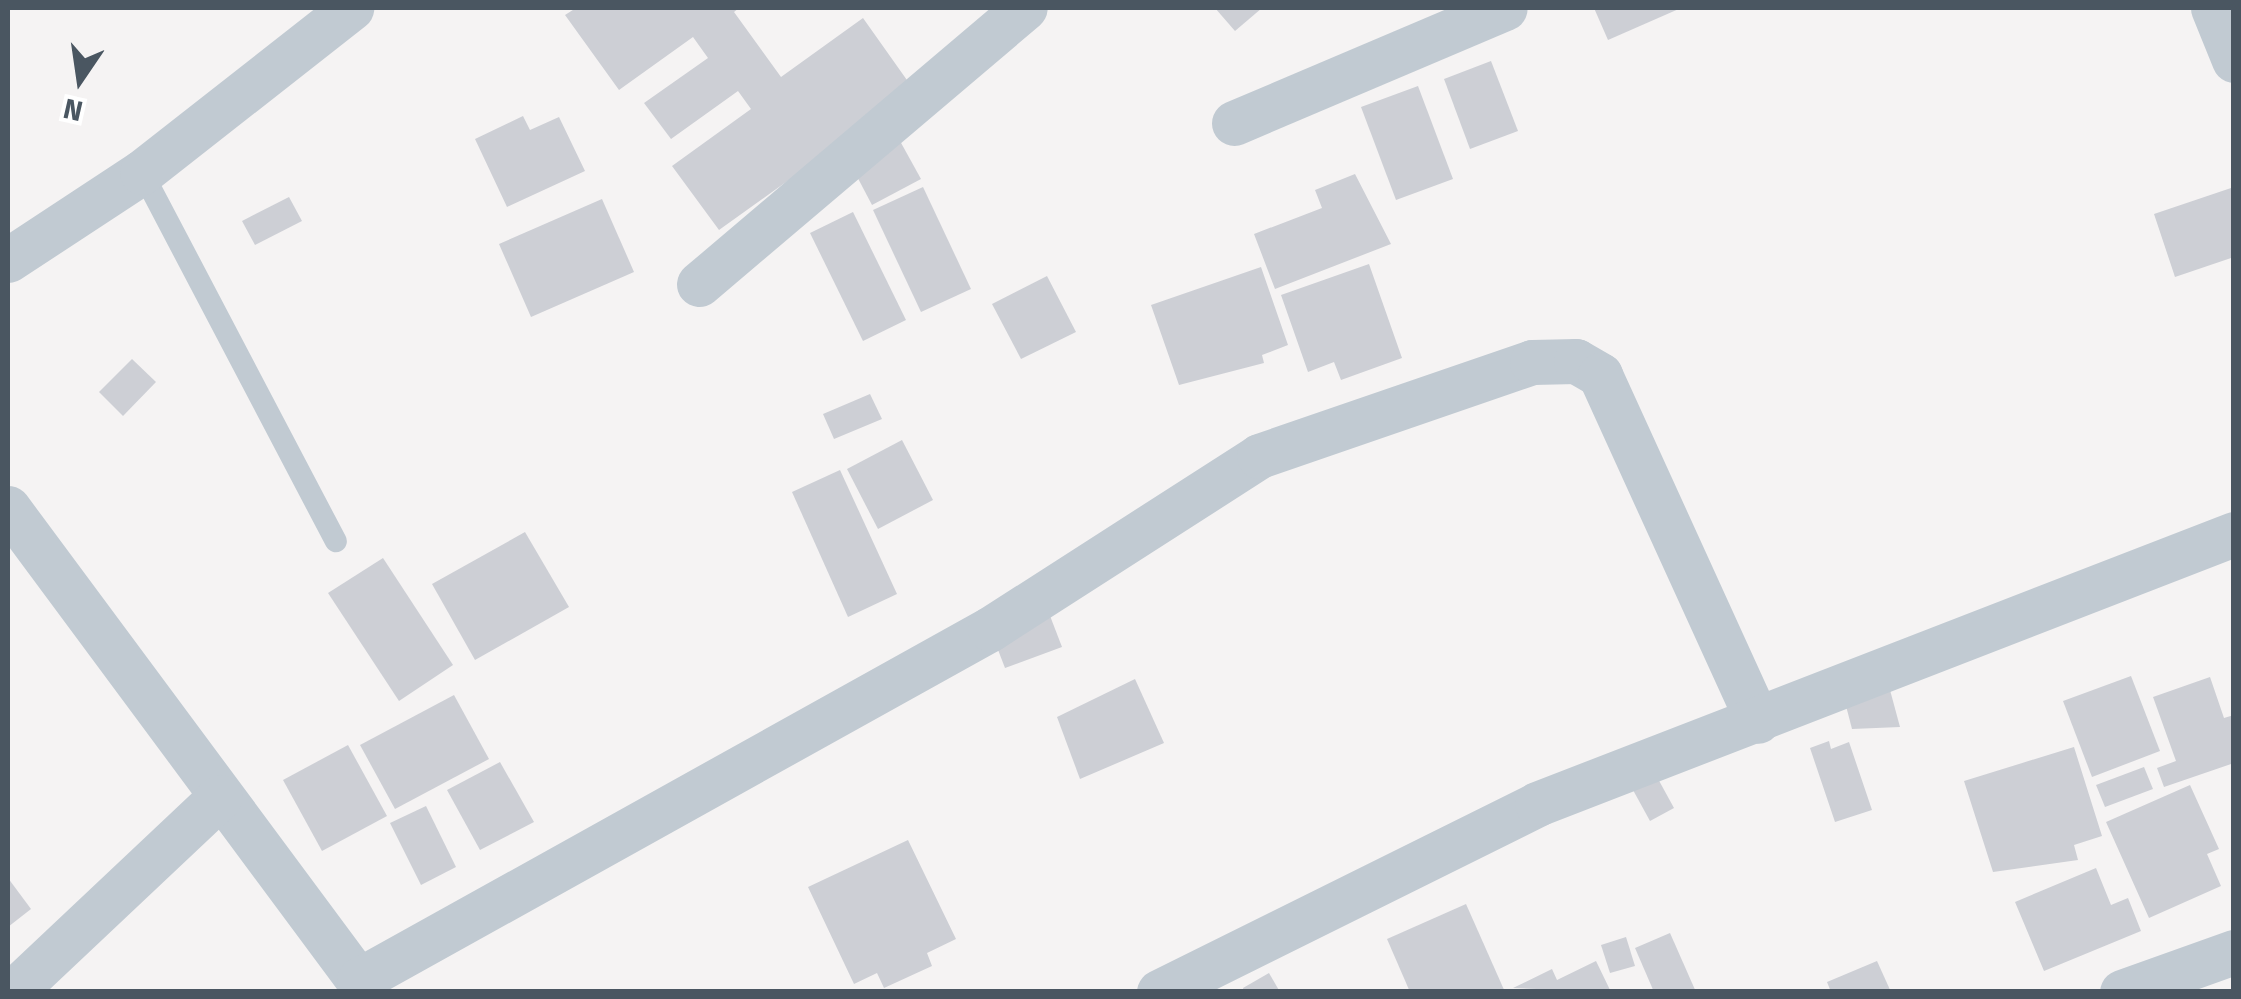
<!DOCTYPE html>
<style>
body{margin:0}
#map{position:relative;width:2241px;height:999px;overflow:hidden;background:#f5f3f3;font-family:"Fira Sans",sans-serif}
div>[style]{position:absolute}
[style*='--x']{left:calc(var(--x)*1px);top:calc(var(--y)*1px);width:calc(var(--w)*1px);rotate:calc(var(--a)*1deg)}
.building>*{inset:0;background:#cdcfd5}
.lane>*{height:22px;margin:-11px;padding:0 11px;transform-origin:11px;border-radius:11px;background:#c1cad2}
.street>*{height:45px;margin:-22.5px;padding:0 22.5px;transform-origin:22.5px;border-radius:22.5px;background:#c1cad2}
span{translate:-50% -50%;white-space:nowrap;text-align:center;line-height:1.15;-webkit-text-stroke:10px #fff;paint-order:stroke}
.frame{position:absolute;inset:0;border:10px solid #4a5661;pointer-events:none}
.north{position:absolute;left:30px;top:30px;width:100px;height:100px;-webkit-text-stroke:8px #fff;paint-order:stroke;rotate:193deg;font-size:28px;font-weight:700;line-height:40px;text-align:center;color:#4a5661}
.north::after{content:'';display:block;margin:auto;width:35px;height:45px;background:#4a5661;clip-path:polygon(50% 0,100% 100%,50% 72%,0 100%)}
</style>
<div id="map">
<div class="building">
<i style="clip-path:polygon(576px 8px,739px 8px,734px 12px,781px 77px,863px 18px,914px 90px,719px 230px,672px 166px,751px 109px,738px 91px,671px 139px,644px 103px,708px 58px,693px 37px,619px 90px,565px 15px)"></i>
<i style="clip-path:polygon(1215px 8px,1262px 8px,1235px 31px)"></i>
<i style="clip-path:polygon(1594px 8px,1681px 8px,1608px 40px)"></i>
<i style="clip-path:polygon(1491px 61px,1518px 131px,1470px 149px,1444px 79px)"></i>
<i style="clip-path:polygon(1418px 86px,1453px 179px,1396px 200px,1361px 107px)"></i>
<i style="clip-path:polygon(523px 116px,530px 130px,559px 117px,585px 171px,507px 207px,475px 139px)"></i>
<i style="clip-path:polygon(900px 141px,921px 179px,872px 205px,852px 167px)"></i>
<i style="clip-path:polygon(1355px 174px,1391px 244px,1275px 289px,1254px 234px,1322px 208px,1315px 190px)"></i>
<i style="clip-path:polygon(923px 187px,971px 289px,921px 312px,873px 210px)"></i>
<i style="clip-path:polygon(2234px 187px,2234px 257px,2175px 277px,2154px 214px)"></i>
<i style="clip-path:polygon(289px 197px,302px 221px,255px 245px,242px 221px)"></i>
<i style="clip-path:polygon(602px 199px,634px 272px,531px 317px,499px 244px)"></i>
<i style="clip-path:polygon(853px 212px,906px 320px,863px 341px,810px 233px)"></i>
<i style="clip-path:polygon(1369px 264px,1402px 358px,1341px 380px,1334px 362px,1308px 372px,1281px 295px)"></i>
<i style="clip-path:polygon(1261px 267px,1288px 345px,1262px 355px,1264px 363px,1179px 385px,1151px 305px)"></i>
<i style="clip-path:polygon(1047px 276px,1076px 332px,1021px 359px,992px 304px)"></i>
<i style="clip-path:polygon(132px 359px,156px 382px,123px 416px,99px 392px)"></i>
<i style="clip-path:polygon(870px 394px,882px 419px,834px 439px,823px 414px)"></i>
<i style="clip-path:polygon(902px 440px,933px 500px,878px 529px,847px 469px)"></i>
<i style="clip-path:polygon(840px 470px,897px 594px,848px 617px,792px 492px)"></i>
<i style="clip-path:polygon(525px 532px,569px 607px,475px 660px,432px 584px)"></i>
<i style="clip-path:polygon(383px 558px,453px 665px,399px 701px,328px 593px)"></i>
<i style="clip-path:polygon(1047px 608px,1062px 647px,1005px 668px,990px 629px)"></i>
<i style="clip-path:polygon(2131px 676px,2160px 751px,2092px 777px,2063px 701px)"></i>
<i style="clip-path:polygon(2210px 677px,2224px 718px,2234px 715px,2234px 763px,2164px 787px,2157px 768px,2176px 761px,2153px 697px)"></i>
<i style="clip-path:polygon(1135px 679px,1164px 743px,1080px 779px,1057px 717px)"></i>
<i style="clip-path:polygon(1890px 690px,1900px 727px,1852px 729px,1845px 702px)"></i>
<i style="clip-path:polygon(454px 695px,489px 759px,395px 809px,360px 745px)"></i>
<i style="clip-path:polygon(1829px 741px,1831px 749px,1849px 742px,1872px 810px,1835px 822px,1810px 748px)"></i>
<i style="clip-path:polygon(348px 745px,387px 816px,322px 851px,283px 780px)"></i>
<i style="clip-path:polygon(2074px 747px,2102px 836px,2074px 845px,2078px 860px,1993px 872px,1964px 781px)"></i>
<i style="clip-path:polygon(500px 762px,534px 822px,480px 850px,447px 790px)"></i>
<i style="clip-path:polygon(2144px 767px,2153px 789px,2105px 807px,2096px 785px)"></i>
<i style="clip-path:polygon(1657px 777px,1674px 808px,1650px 821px,1633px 790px)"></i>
<i style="clip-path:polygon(2190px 785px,2219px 849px,2207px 854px,2221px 886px,2149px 918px,2106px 822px)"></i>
<i style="clip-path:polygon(426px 806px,456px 867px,421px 885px,390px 823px)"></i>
<i style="clip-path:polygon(908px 840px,956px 939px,927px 953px,932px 966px,884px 988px,877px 973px,854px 984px,808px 887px)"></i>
<i style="clip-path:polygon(2096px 868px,2111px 905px,2128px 898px,2141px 931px,2044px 971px,2015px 902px)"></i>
<i style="clip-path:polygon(8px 878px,31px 909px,8px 927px)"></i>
<i style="clip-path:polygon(1466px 904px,1505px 992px,1410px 992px,1387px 939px)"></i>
<i style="clip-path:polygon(1670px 933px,1696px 992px,1654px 992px,1635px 948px)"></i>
<i style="clip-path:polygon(1626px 937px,1635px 966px,1610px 973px,1601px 945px)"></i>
<i style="clip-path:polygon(1596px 961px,1611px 992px,1513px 988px,1552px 969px,1557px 980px)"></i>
<i style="clip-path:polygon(1877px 961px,1891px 992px,1831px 992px,1827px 982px)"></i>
<i style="clip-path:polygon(1269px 973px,1280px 992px,1244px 992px,1243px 988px)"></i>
</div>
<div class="lane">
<i style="--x:142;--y:172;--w:417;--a:62.3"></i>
</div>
<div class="street">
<i style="--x:2213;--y:8;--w:56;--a:68"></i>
<i style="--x:1234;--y:123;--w:294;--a:-23"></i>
<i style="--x:8;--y:260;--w:160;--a:-33.3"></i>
<i style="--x:142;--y:172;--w:266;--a:-38.1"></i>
<i style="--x:699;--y:284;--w:427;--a:-40.3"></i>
<i style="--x:8;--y:508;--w:603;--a:53.43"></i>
<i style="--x:359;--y:980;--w:722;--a:-29.09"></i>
<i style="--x:990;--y:629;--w:320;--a:-32.7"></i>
<i style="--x:1259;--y:456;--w:289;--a:-19"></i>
<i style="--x:1532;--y:362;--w:44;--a:-1.3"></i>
<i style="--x:1576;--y:361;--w:28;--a:30"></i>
<i style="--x:1600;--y:375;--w:380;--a:65.5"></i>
<i style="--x:13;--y:992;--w:284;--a:-43.3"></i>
<i style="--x:1159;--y:992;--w:422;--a:-26.4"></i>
<i style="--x:1537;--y:804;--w:747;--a:-21.18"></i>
<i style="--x:2122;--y:992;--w:119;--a:-19.7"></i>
</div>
<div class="frame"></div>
<div class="north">N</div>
</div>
